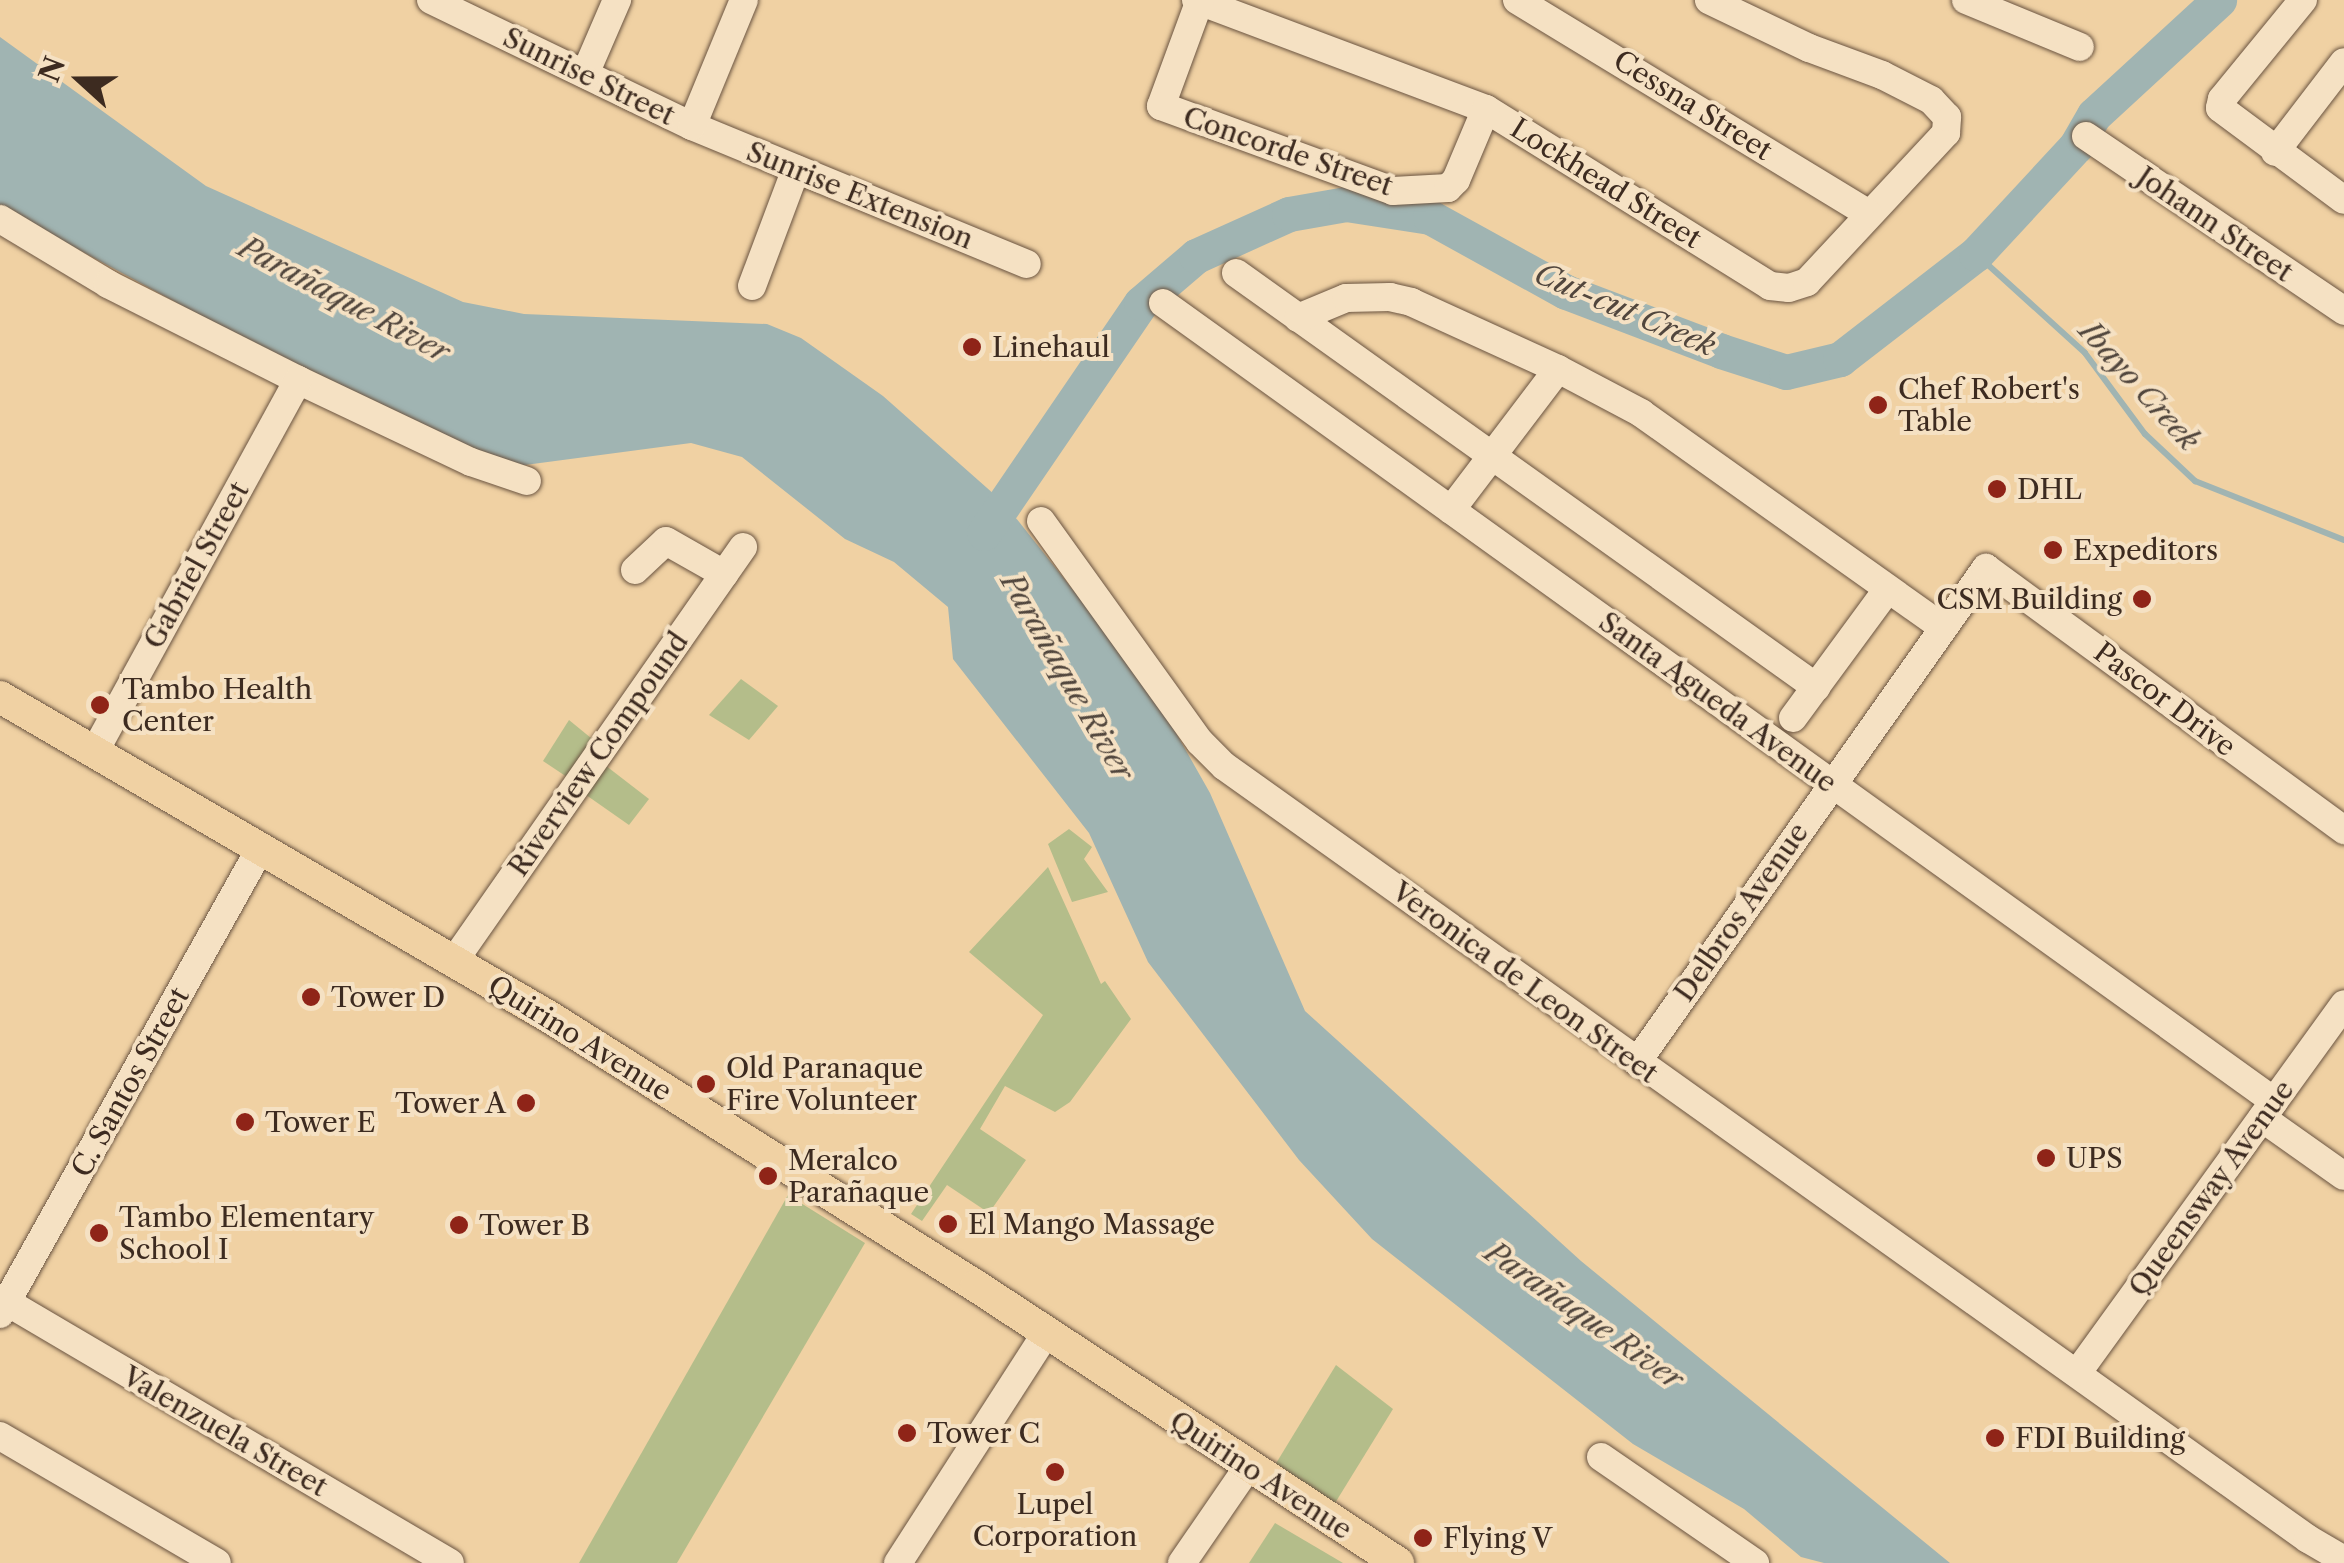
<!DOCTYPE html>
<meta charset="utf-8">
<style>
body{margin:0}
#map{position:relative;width:2344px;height:1563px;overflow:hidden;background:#f0d1a3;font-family:"Libre Caslon Text",serif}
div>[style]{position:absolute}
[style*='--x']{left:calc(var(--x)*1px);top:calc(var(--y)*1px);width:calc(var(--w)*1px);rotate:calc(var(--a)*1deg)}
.green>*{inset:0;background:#b4bd8a}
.water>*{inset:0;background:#a0b4b2}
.stream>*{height:6px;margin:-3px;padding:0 3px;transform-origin:3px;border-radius:3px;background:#a0b4b2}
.river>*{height:35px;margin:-17.5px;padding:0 17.5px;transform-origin:17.5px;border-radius:17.5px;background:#a0b4b2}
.roads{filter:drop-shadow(0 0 2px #6a5441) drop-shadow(0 0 2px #6a5441)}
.minor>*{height:28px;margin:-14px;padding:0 14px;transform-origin:14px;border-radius:14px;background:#f5e1c3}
.major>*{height:32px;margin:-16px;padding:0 16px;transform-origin:16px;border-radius:16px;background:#f0d1a3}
.dots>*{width:28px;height:28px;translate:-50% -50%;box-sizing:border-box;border:5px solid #f5e1c3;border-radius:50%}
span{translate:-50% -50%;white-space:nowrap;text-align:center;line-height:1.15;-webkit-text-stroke:8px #f5e1c3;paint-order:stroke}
.street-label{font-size:28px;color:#3d2b20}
.poi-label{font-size:28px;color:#3d2b20}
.left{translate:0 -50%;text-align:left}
.right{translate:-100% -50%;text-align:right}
.water-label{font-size:30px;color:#51463d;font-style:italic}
.north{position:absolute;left:30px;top:30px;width:100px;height:100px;-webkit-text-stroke:8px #f5e1c3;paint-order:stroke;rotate:291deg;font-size:28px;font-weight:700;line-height:40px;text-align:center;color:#3d2b20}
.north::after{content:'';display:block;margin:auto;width:35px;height:45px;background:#3d2b20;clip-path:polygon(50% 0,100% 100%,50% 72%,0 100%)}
</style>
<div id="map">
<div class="green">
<i style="clip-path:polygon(741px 679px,778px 706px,749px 740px,709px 715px)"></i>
<i style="clip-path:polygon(569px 720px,602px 747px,573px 781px,543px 761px)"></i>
<i style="clip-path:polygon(601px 762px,649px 799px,629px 825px,579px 790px)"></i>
<i style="clip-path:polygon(1069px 829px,1092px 847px,1084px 859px,1108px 892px,1072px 902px,1048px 844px)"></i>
<i style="clip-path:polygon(1048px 867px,1101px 984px,1105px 981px,1131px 1019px,1070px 1102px,1055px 1112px,1005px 1086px,980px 1129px,1026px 1160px,989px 1213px,947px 1185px,922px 1221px,911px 1214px,1043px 1015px,969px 952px)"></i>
<i style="clip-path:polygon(788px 1195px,865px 1243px,677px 1563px,579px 1563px)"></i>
<i style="clip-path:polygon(1336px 1365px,1393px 1409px,1332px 1508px,1275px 1465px)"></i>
<i style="clip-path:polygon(1275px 1523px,1343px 1563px,1249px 1563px)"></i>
</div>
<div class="water">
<i style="clip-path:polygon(0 37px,206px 186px,463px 302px,524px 314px,767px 324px,801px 338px,883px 396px,1004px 503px,1150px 687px,1210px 793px,1305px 1011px,1581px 1261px,1950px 1563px,1824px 1563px,1801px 1557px,1744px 1509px,1633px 1444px,1372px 1239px,1299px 1160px,1148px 962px,1089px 833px,953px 659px,948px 607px,894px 562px,845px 539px,742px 457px,691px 443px,502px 468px,229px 331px,0 207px)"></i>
</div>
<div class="stream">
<i style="--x:1976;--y:254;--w:147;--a:42.2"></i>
<i style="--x:2085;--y:353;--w:101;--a:53.5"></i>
<i style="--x:2145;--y:434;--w:69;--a:43.2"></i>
<i style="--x:2195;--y:481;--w:160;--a:21.6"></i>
</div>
<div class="river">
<i style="--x:984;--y:533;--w:278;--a:-55.7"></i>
<i style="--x:1141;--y:303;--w:72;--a:-40.5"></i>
<i style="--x:1196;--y:256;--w:102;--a:-24.3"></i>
<i style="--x:1289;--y:214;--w:58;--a:-10"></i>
<i style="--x:1346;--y:204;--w:85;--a:8.8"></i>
<i style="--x:1430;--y:217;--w:155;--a:28.9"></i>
<i style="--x:1566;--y:292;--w:166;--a:20.8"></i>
<i style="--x:1721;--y:351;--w:68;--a:17.9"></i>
<i style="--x:1786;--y:372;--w:56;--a:-13.5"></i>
<i style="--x:1840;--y:359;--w:172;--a:-37.7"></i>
<i style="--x:1976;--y:254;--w:147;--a:-47.2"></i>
<i style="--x:2076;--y:146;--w:36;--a:-60"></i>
<i style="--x:2094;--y:115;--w:170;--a:-42.6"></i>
</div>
<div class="roads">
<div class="minor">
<i style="--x:431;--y:0;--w:290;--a:25.8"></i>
<i style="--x:692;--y:126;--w:362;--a:22.4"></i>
<i style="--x:1196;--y:0;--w:310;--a:20.6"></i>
<i style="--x:1486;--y:109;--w:335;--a:31.9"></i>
<i style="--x:1770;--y:286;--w:19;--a:6"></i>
<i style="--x:1789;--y:288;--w:19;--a:-18"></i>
<i style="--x:1807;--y:282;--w:204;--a:-47"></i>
<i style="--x:1946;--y:133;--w:16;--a:-86"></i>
<i style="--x:1947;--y:117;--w:23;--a:-133"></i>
<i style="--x:1931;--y:100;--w:55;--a:-153"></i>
<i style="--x:1882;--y:75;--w:78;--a:-159.7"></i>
<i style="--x:1809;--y:48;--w:111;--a:-154.4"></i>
<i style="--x:1200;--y:0;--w:113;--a:110.2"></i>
<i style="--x:1161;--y:106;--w:247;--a:20.1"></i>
<i style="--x:1393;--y:191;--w:55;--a:-3.1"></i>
<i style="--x:1448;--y:188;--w:11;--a:-45"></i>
<i style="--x:1456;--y:180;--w:77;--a:-67.1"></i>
<i style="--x:1517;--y:0;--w:411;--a:31.3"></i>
<i style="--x:1966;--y:0;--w:123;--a:22.4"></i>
<i style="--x:2303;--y:0;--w:128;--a:129.3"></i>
<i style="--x:2222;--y:99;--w:9;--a:103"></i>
<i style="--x:2220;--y:108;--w:154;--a:36.6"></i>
<i style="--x:585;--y:74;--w:81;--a:-66.6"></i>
<i style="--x:692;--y:126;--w:136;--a:-67.6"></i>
<i style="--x:2086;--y:136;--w:312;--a:34.1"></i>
<i style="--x:2275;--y:152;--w:113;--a:-52.5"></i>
<i style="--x:0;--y:219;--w:126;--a:31"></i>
<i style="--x:108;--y:284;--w:213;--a:26.8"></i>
<i style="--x:298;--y:380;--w:191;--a:25.4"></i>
<i style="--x:471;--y:462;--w:59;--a:18.7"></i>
<i style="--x:1236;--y:273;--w:713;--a:35.52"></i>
<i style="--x:752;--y:286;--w:125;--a:-69.4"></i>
<i style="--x:1163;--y:303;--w:1368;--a:35.69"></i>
<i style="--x:1298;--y:318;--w:52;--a:-22.6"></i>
<i style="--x:1346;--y:298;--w:44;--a:-1.3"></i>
<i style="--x:1390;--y:297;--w:22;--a:13"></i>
<i style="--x:1411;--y:302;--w:162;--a:24.5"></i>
<i style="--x:1558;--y:369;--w:94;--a:27.9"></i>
<i style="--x:1641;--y:413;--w:371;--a:35.4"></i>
<i style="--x:1451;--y:510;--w:177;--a:-52.8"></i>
<i style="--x:1041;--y:521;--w:272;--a:54.3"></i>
<i style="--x:1200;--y:742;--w:34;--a:45"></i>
<i style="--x:1224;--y:766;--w:1331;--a:35.49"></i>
<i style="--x:2308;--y:1539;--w:42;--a:30.3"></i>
<i style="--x:635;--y:570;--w:42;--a:-43.1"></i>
<i style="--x:666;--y:541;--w:67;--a:29.6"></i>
<i style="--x:1793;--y:718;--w:159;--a:-53.7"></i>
<i style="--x:95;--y:751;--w:423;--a:-61.3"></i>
<i style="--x:454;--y:961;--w:505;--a:-55.08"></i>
<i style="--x:1637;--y:1062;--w:605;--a:-54.76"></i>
<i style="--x:1986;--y:568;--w:444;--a:36.2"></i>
<i style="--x:2262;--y:1118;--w:100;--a:35.3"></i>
<i style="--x:0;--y:1298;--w:522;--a:30.49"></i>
<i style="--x:0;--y:1314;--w:533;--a:-60.79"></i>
<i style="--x:2078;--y:1372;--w:454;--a:-54.1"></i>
<i style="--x:0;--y:1436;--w:251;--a:30.3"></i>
<i style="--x:1601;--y:1457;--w:187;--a:34.5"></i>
<i style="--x:898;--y:1563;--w:274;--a:-57.2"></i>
<i style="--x:1182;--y:1563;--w:116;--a:-55.5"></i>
</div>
<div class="major">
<i style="--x:0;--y:697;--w:638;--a:30.22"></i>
<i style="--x:551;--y:1018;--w:502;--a:32.24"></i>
<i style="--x:976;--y:1286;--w:505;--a:33.28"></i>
</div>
</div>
<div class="dots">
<i style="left:972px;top:347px;background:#8f2418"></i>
<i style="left:1878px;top:405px;background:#8f2418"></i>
<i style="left:1997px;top:489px;background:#8f2418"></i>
<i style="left:2053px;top:550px;background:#8f2418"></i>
<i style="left:2142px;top:599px;background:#8f2418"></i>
<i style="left:100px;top:705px;background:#8f2418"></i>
<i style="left:311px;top:997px;background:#8f2418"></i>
<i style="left:706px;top:1084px;background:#8f2418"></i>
<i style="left:526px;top:1103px;background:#8f2418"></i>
<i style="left:245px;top:1122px;background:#8f2418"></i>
<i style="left:2046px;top:1158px;background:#8f2418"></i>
<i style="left:768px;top:1176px;background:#8f2418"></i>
<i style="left:948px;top:1224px;background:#8f2418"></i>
<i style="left:459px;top:1225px;background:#8f2418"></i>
<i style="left:99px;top:1233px;background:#8f2418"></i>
<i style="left:907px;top:1433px;background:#8f2418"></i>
<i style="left:1995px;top:1438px;background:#8f2418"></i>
<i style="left:1055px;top:1472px;background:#8f2418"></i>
<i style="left:1423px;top:1538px;background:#8f2418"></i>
</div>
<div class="street-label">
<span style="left:589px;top:76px;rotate:26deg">Sunrise Street</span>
<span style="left:1693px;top:105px;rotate:32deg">Cessna Street</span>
<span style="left:1288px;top:151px;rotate:19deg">Concorde Street</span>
<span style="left:1606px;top:183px;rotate:32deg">Lockhead Street</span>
<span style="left:860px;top:195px;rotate:22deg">Sunrise Extension</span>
<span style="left:2215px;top:224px;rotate:34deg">Johann Street</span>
<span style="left:196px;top:565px;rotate:-61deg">Gabriel Street</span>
<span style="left:2165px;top:699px;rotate:37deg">Pascor Drive</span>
<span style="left:1718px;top:702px;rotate:36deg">Santa Agueda Avenue</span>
<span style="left:598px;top:754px;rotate:-55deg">Riverview Compound</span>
<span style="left:1741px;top:912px;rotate:-55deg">Delbros Avenue</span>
<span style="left:1525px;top:982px;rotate:36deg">Veronica de Leon Street</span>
<span style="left:580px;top:1038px;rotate:32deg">Quirino Avenue</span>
<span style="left:130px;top:1082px;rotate:-61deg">C. Santos Street</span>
<span style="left:2211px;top:1188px;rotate:-54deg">Queensway Avenue</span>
<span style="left:225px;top:1431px;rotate:30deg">Valenzuela Street</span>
<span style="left:1261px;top:1475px;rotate:33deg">Quirino Avenue</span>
</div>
<div class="poi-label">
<span class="left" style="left:992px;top:347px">Linehaul</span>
<span class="left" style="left:1898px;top:405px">Chef Robert's<br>Table</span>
<span class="left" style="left:2017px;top:489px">DHL</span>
<span class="left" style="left:2073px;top:550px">Expeditors</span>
<span class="right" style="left:2122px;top:599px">CSM Building</span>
<span class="left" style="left:122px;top:705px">Tambo Health<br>Center</span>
<span class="left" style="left:331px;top:997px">Tower D</span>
<span class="left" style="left:726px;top:1084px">Old Paranaque<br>Fire Volunteer</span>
<span class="right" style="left:506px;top:1103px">Tower A</span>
<span class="left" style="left:265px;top:1122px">Tower E</span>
<span class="left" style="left:2066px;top:1158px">UPS</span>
<span class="left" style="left:788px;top:1176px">Meralco<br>Parañaque</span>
<span class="left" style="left:119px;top:1233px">Tambo Elementary<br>School I</span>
<span class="left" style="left:968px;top:1224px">El Mango Massage</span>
<span class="left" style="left:479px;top:1225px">Tower B</span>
<span class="left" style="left:927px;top:1433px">Tower C</span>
<span class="left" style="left:2015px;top:1438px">FDI Building</span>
<span style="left:1055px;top:1520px">Lupel<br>Corporation</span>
<span class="left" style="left:1443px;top:1538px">Flying V</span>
</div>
<div class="water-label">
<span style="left:344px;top:300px;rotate:28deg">Parañaque River</span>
<span style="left:1625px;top:310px;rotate:23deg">Cut-cut Creek</span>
<span style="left:2139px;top:386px;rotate:48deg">Ibayo Creek</span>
<span style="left:1067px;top:677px;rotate:60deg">Parañaque River</span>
<span style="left:1584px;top:1316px;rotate:35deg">Parañaque River</span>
</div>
<div class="north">N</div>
</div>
